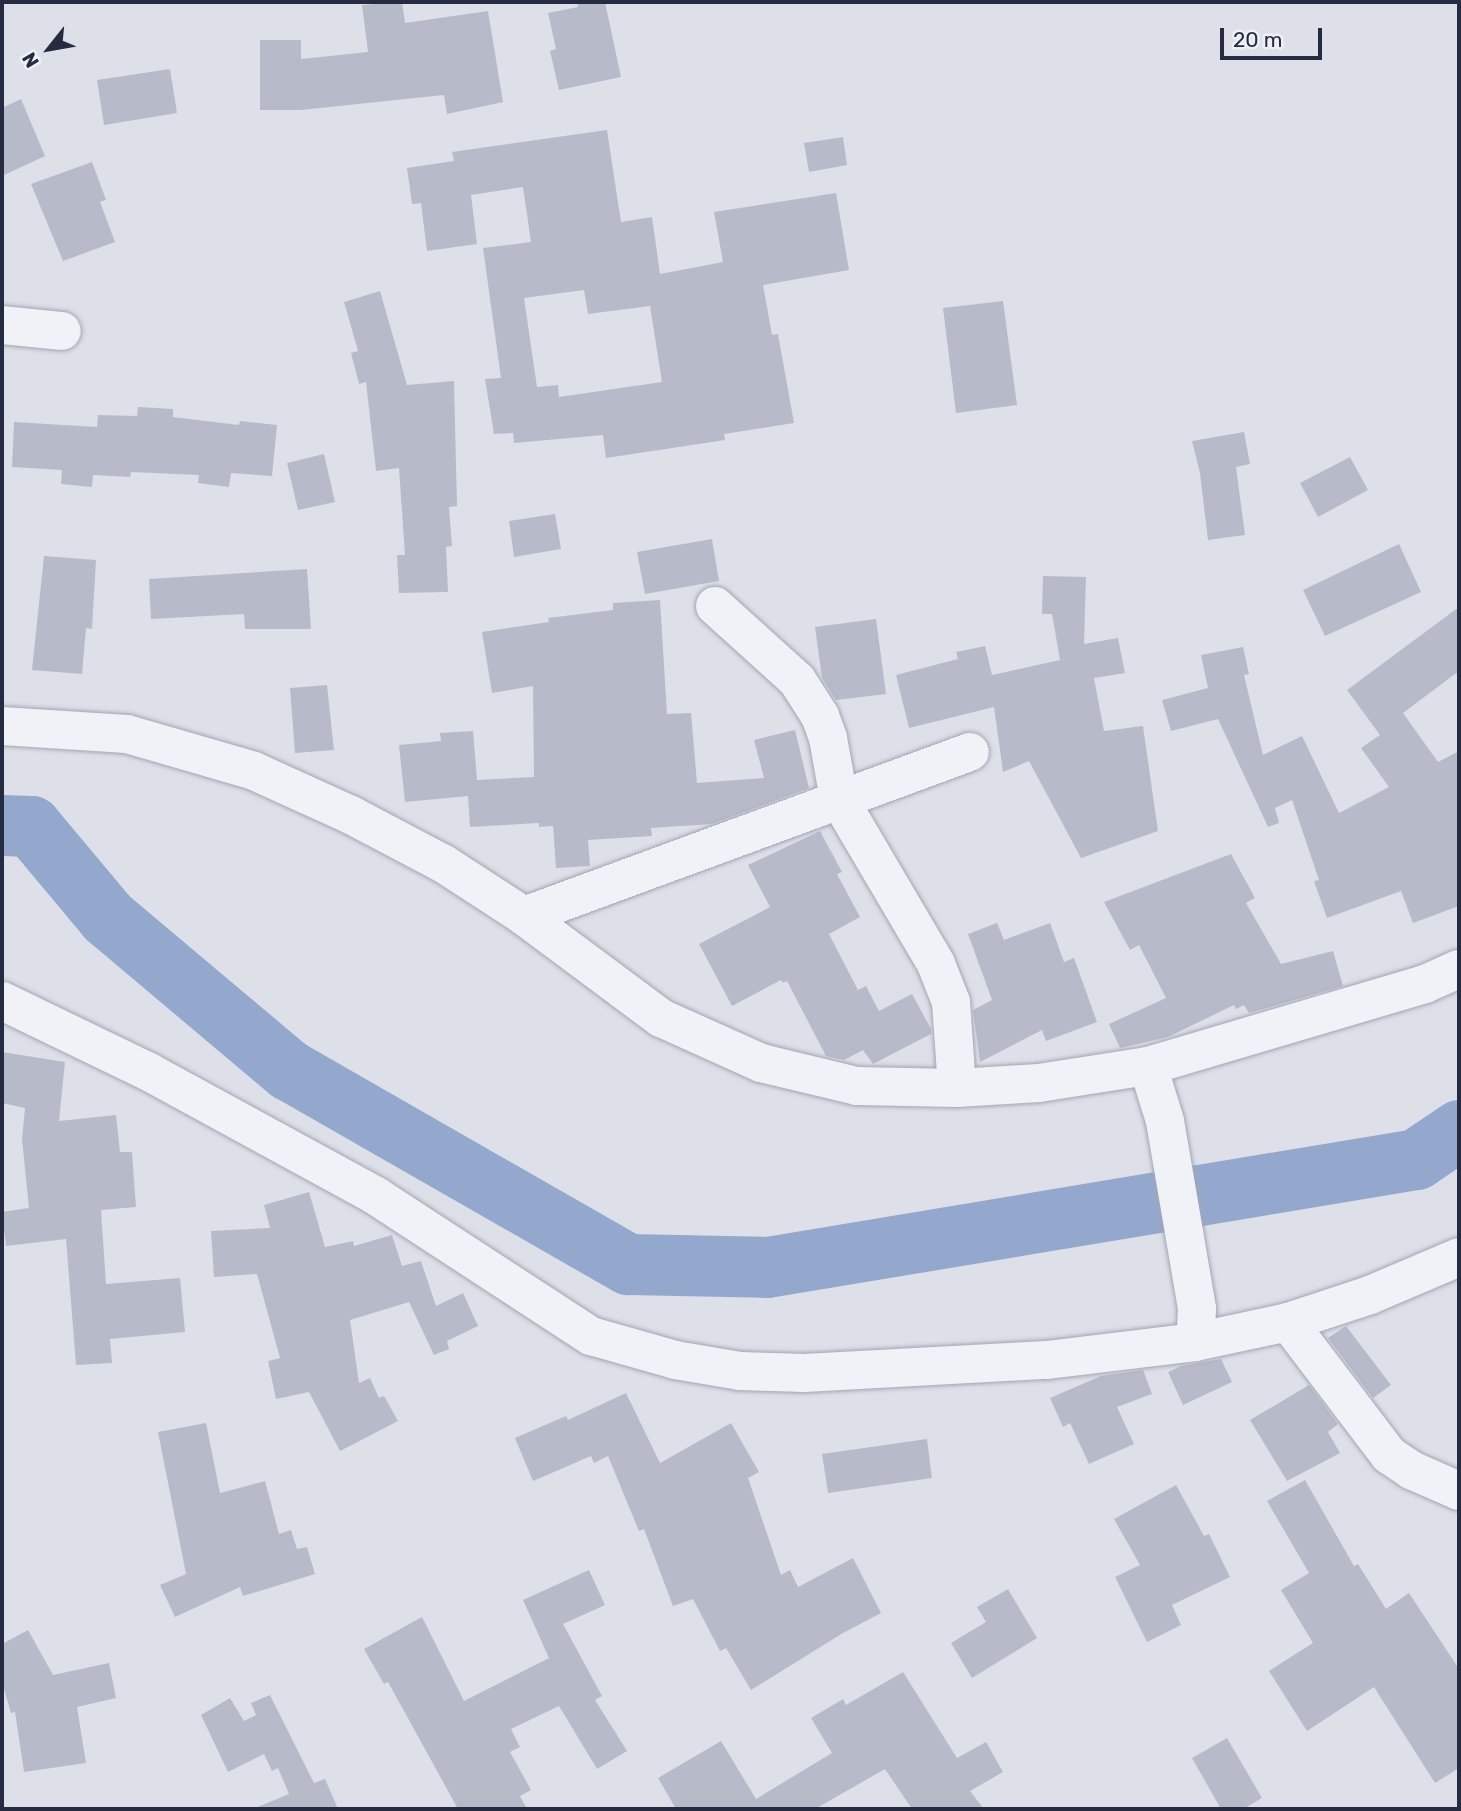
<!DOCTYPE html>
<style>
body{margin:0}
#map{position:relative;width:1461px;height:1811px;overflow:hidden;background:#dde0e9;font-family:Rubik,sans-serif}
div>[style]{position:absolute}
[style*='--x']{left:calc(var(--x)*1px);top:calc(var(--y)*1px);width:calc(var(--w)*1px);rotate:calc(var(--a)*1deg)}
.river>*{height:61px;margin:-30.5px;padding:0 30.5px;transform-origin:30.5px;border-radius:30.5px;background:#94a8cd}
.building>*{inset:0;background:#b7bbc9}
.roads{filter:drop-shadow(0 0 2px #a2a6b3) drop-shadow(0 0 2px #a2a6b3)}
.minor>*{height:38px;margin:-19px;padding:0 19px;transform-origin:19px;border-radius:19px;background:#f1f2f7}
span{translate:-50% -50%;white-space:nowrap;text-align:center;line-height:1.15;-webkit-text-stroke:5px #edf0f6;paint-order:stroke}
.frame{position:absolute;inset:0;border:4px solid #252c41;pointer-events:none}
.north{position:absolute;left:14px;top:14px;width:70px;height:70px;-webkit-text-stroke:5px #edf0f6;paint-order:stroke;rotate:239deg;font-size:19px;font-weight:700;line-height:28px;text-align:center;color:#252c41}
.north::after{content:'';display:block;margin:auto;width:24px;height:32px;background:#252c41;clip-path:polygon(50% 0,100% 100%,50% 72%,0 100%)}
.scale{position:absolute;left:1220px;top:28px;width:102px;height:32px;box-sizing:border-box;border:4px solid #252c41;border-top:0;padding-left:9px;font-size:21px;line-height:24px;white-space:nowrap;color:#252c41;-webkit-text-stroke:5px #edf0f6;paint-order:stroke}
</style>
<div id="map">
<div class="river">
<i style="--x:2;--y:825;--w:29;--a:2"></i>
<i style="--x:31;--y:826;--w:119;--a:50.1"></i>
<i style="--x:107;--y:917;--w:238;--a:40.1"></i>
<i style="--x:289;--y:1070;--w:391;--a:29.8"></i>
<i style="--x:628;--y:1264;--w:139;--a:1.2"></i>
<i style="--x:767;--y:1267;--w:658;--a:-9.45"></i>
<i style="--x:1416;--y:1159;--w:52;--a:-34"></i>
</div>
<div class="building">
<i style="clip-path:polygon(402px 2px,405px 23px,488px 11px,503px 102px,447px 114px,444px 95px,301px 110px,260px 110px,260px 40px,301px 40px,301px 59px,368px 52px,362px 5px)"></i>
<i style="clip-path:polygon(577px 2px,605px 2px,621px 77px,559px 90px,550px 51px,556px 49px,548px 13px,578px 7px)"></i>
<i style="clip-path:polygon(170px 69px,177px 113px,104px 125px,97px 80px)"></i>
<i style="clip-path:polygon(21px 99px,45px 156px,2px 176px,2px 108px)"></i>
<i style="clip-path:polygon(evenodd,607px 130px,621px 222px,652px 217px,660px 274px,723px 262px,714px 212px,836px 193px,849px 270px,763px 285px,772px 335px,778px 334px,794px 423px,724px 434px,725px 440px,606px 458px,603px 435px,514px 443px,513px 433px,494px 434px,485px 379px,501px 378px,483px 248px,531px 242px,523px 187px,471px 195px,477px 244px,427px 251px,421px 203px,412px 204px,407px 168px,454px 161px,452px 152px,607px 130px,584px 290px,588px 314px,650px 306px,662px 382px,559px 397px,558px 385px,537px 387px,524px 298px,584px 290px)"></i>
<i style="clip-path:polygon(843px 137px,847px 165px,809px 172px,804px 143px)"></i>
<i style="clip-path:polygon(92px 162px,106px 200px,100px 202px,115px 242px,63px 261px,31px 184px)"></i>
<i style="clip-path:polygon(380px 291px,407px 385px,454px 381px,457px 506px,449px 507px,452px 546px,446px 547px,448px 592px,399px 593px,397px 555px,405px 555px,399px 468px,376px 471px,366px 382px,359px 384px,351px 353px,358px 351px,344px 302px)"></i>
<i style="clip-path:polygon(1003px 301px,1017px 405px,956px 413px,943px 308px)"></i>
<i style="clip-path:polygon(138px 407px,173px 409px,173px 417px,239px 425px,240px 421px,277px 425px,272px 476px,231px 473px,229px 487px,198px 483px,199px 475px,131px 472px,130px 477px,93px 475px,92px 487px,61px 484px,62px 470px,12px 467px,14px 422px,97px 427px,98px 415px,137px 416px)"></i>
<i style="clip-path:polygon(1244px 432px,1250px 464px,1236px 467px,1245px 535px,1208px 540px,1200px 473px,1192px 441px)"></i>
<i style="clip-path:polygon(324px 454px,335px 502px,298px 510px,287px 463px)"></i>
<i style="clip-path:polygon(1350px 457px,1368px 490px,1318px 517px,1300px 483px)"></i>
<i style="clip-path:polygon(555px 514px,561px 549px,514px 557px,509px 521px)"></i>
<i style="clip-path:polygon(712px 539px,719px 581px,645px 594px,637px 552px)"></i>
<i style="clip-path:polygon(1399px 544px,1421px 592px,1325px 636px,1303px 590px)"></i>
<i style="clip-path:polygon(44px 556px,96px 560px,92px 629px,86px 628px,82px 674px,32px 670px)"></i>
<i style="clip-path:polygon(307px 569px,311px 629px,245px 629px,244px 614px,151px 619px,149px 579px)"></i>
<i style="clip-path:polygon(1043px 576px,1086px 577px,1084px 644px,1118px 638px,1125px 673px,1094px 678px,1104px 731px,1143px 726px,1158px 831px,1081px 858px,1029px 761px,1003px 772px,994px 707px,909px 728px,896px 675px,958px 659px,956px 652px,985px 646px,992px 675px,1060px 660px,1052px 614px,1042px 614px)"></i>
<i style="clip-path:polygon(660px 600px,667px 714px,691px 713px,697px 783px,764px 778px,754px 740px,795px 730px,809px 788px,712px 824px,651px 828px,652px 836px,588px 840px,590px 866px,556px 868px,553px 826px,539px 827px,539px 823px,470px 827px,468px 796px,405px 802px,399px 745px,441px 741px,440px 733px,473px 731px,477px 780px,534px 777px,533px 686px,492px 693px,482px 632px,549px 622px,548px 618px,613px 610px,613px 603px)"></i>
<i style="clip-path:polygon(1459px 607px,1459px 671px,1403px 713px,1438px 762px,1459px 751px,1459px 906px,1413px 923px,1401px 891px,1327px 918px,1314px 881px,1319px 880px,1292px 800px,1275px 808px,1279px 823px,1268px 827px,1218px 719px,1171px 731px,1162px 700px,1208px 688px,1201px 655px,1243px 647px,1249px 674px,1244px 675px,1263px 755px,1302px 736px,1339px 813px,1389px 787px,1361px 748px,1380px 735px,1347px 690px)"></i>
<i style="clip-path:polygon(876px 619px,886px 694px,836px 700px,822px 678px,815px 627px)"></i>
<i style="clip-path:polygon(327px 685px,334px 750px,295px 753px,290px 688px)"></i>
<i style="clip-path:polygon(820px 831px,842px 872px,837px 874px,860px 917px,829px 934px,858px 990px,866px 986px,879px 1011px,912px 994px,931px 1029px,931px 1034px,873px 1064px,863px 1050px,844px 1060px,826px 1056px,787px 981px,783px 983px,781px 980px,732px 1006px,699px 944px,770px 907px,748px 865px)"></i>
<i style="clip-path:polygon(1231px 854px,1255px 898px,1246px 903px,1281px 964px,1333px 951px,1343px 986px,1249px 1013px,1244px 1005px,1236px 1009px,1234px 1005px,1168px 1037px,1120px 1048px,1109px 1024px,1166px 998px,1139px 945px,1130px 950px,1104px 902px)"></i>
<i style="clip-path:polygon(997px 923px,1004px 940px,1050px 923px,1064px 962px,1074px 958px,1097px 1022px,1046px 1041px,1042px 1030px,980px 1062px,973px 1010px,992px 1000px,968px 934px)"></i>
<i style="clip-path:polygon(2px 1052px,65px 1062px,59px 1121px,116px 1115px,120px 1152px,132px 1152px,136px 1207px,101px 1210px,106px 1284px,180px 1278px,185px 1332px,110px 1339px,112px 1363px,76px 1365px,66px 1239px,6px 1246px,2px 1212px,29px 1208px,22px 1139px,25px 1108px,2px 1103px)"></i>
<i style="clip-path:polygon(309px 1192px,325px 1247px,353px 1241px,354px 1246px,392px 1235px,402px 1266px,421px 1261px,436px 1306px,463px 1293px,478px 1326px,447px 1341px,449px 1349px,434px 1355px,409px 1302px,350px 1320px,359px 1383px,370px 1378px,379px 1398px,384px 1396px,398px 1421px,340px 1451px,309px 1392px,276px 1399px,268px 1361px,280px 1358px,257px 1274px,214px 1277px,211px 1231px,270px 1228px,264px 1205px)"></i>
<i style="clip-path:polygon(1346px 1326px,1391px 1385px,1373px 1398px,1328px 1338px)"></i>
<i style="clip-path:polygon(1221px 1359px,1232px 1382px,1183px 1405px,1168px 1372px,1181px 1366px)"></i>
<i style="clip-path:polygon(1143px 1370px,1152px 1394px,1117px 1407px,1134px 1444px,1089px 1464px,1070px 1423px,1063px 1427px,1050px 1398px,1101px 1376px)"></i>
<i style="clip-path:polygon(1309px 1385px,1338px 1424px,1328px 1432px,1340px 1453px,1287px 1481px,1250px 1420px)"></i>
<i style="clip-path:polygon(626px 1393px,660px 1463px,731px 1423px,759px 1472px,748px 1478px,781px 1575px,790px 1570px,798px 1587px,853px 1558px,881px 1613px,843px 1633px,751px 1690px,726px 1648px,720px 1651px,693px 1599px,673px 1606px,644px 1529px,639px 1531px,608px 1456px,594px 1463px,591px 1456px,533px 1481px,515px 1438px,566px 1416px,568px 1420px)"></i>
<i style="clip-path:polygon(206px 1423px,220px 1493px,265px 1481px,279px 1534px,291px 1530px,297px 1549px,307px 1547px,315px 1574px,243px 1596px,240px 1587px,175px 1617px,160px 1585px,186px 1574px,158px 1432px)"></i>
<i style="clip-path:polygon(927px 1439px,932px 1478px,828px 1493px,822px 1454px)"></i>
<i style="clip-path:polygon(1305px 1480px,1354px 1566px,1358px 1564px,1386px 1609px,1409px 1593px,1459px 1669px,1459px 1768px,1435px 1783px,1374px 1687px,1307px 1731px,1269px 1671px,1313px 1643px,1281px 1590px,1309px 1573px,1267px 1501px)"></i>
<i style="clip-path:polygon(1176px 1485px,1204px 1536px,1209px 1534px,1230px 1577px,1172px 1605px,1181px 1625px,1147px 1642px,1115px 1577px,1140px 1565px,1114px 1519px)"></i>
<i style="clip-path:polygon(589px 1570px,605px 1605px,563px 1624px,602px 1696px,595px 1700px,627px 1751px,597px 1769px,559px 1706px,511px 1729px,520px 1747px,510px 1752px,531px 1790px,520px 1796px,527px 1809px,458px 1809px,388px 1682px,384px 1684px,364px 1649px,422px 1617px,464px 1701px,549px 1658px,523px 1600px)"></i>
<i style="clip-path:polygon(1008px 1589px,1037px 1638px,972px 1678px,951px 1643px,986px 1622px,977px 1607px)"></i>
<i style="clip-path:polygon(28px 1630px,53px 1675px,109px 1663px,116px 1698px,77px 1707px,86px 1763px,24px 1772px,15px 1712px,11px 1713px,2px 1682px,2px 1644px)"></i>
<i style="clip-path:polygon(903px 1672px,957px 1758px,986px 1742px,1003px 1772px,970px 1791px,984px 1809px,912px 1809px,885px 1769px,815px 1809px,676px 1809px,658px 1778px,721px 1741px,756px 1799px,832px 1753px,811px 1718px,843px 1699px,846px 1705px)"></i>
<i style="clip-path:polygon(270px 1695px,314px 1783px,325px 1779px,338px 1809px,253px 1809px,289px 1794px,278px 1768px,272px 1771px,264px 1754px,228px 1772px,201px 1715px,230px 1698px,244px 1721px,256px 1715px,251px 1703px)"></i>
<i style="clip-path:polygon(1227px 1738px,1262px 1798px,1243px 1809px,1221px 1809px,1192px 1758px)"></i>
</div>
<div class="roads">
<div class="minor">
<i style="--x:2;--y:325;--w:60;--a:5.7"></i>
<i style="--x:715;--y:606;--w:110;--a:42.1"></i>
<i style="--x:797;--y:680;--w:43;--a:57.4"></i>
<i style="--x:820;--y:716;--w:23;--a:70"></i>
<i style="--x:828;--y:738;--w:62;--a:79.8"></i>
<i style="--x:839;--y:799;--w:191;--a:59.5"></i>
<i style="--x:936;--y:964;--w:41;--a:68.5"></i>
<i style="--x:951;--y:1002;--w:86;--a:86"></i>
<i style="--x:2;--y:726;--w:125;--a:3.7"></i>
<i style="--x:127;--y:734;--w:132;--a:16.2"></i>
<i style="--x:254;--y:771;--w:107;--a:24.4"></i>
<i style="--x:351;--y:815;--w:105;--a:27.8"></i>
<i style="--x:444;--y:864;--w:95;--a:33"></i>
<i style="--x:524;--y:916;--w:171;--a:36.7"></i>
<i style="--x:661;--y:1018;--w:110;--a:24.2"></i>
<i style="--x:761;--y:1063;--w:99;--a:13.5"></i>
<i style="--x:857;--y:1086;--w:100;--a:1.1"></i>
<i style="--x:957;--y:1088;--w:82;--a:-3.5"></i>
<i style="--x:1039;--y:1083;--w:110;--a:-8.9"></i>
<i style="--x:1148;--y:1066;--w:289;--a:-16.5"></i>
<i style="--x:1425;--y:984;--w:37;--a:-24"></i>
<i style="--x:524;--y:916;--w:475;--a:-20.2"></i>
<i style="--x:2;--y:1001;--w:163;--a:25.8"></i>
<i style="--x:149;--y:1072;--w:259;--a:28.6"></i>
<i style="--x:376;--y:1196;--w:257;--a:33.1"></i>
<i style="--x:591;--y:1336;--w:87;--a:15.9"></i>
<i style="--x:675;--y:1360;--w:66;--a:9.6"></i>
<i style="--x:740;--y:1371;--w:64;--a:1.8"></i>
<i style="--x:804;--y:1373;--w:243;--a:-3.1"></i>
<i style="--x:1047;--y:1360;--w:149;--a:-6.9"></i>
<i style="--x:1195;--y:1342;--w:95;--a:-12.1"></i>
<i style="--x:1288;--y:1322;--w:86;--a:-18.2"></i>
<i style="--x:1370;--y:1295;--w:97;--a:-23.1"></i>
<i style="--x:1148;--y:1066;--w:58;--a:72.8"></i>
<i style="--x:1165;--y:1121;--w:191;--a:80.3"></i>
<i style="--x:1197;--y:1309;--w:33;--a:93"></i>
<i style="--x:1288;--y:1322;--w:167;--a:52.8"></i>
<i style="--x:1389;--y:1455;--w:27;--a:34"></i>
<i style="--x:1411;--y:1470;--w:52;--a:23.6"></i>
</div>
</div>
<div class="frame"></div>
<div class="north">N</div>
<div class="scale">20 m</div>
</div>
